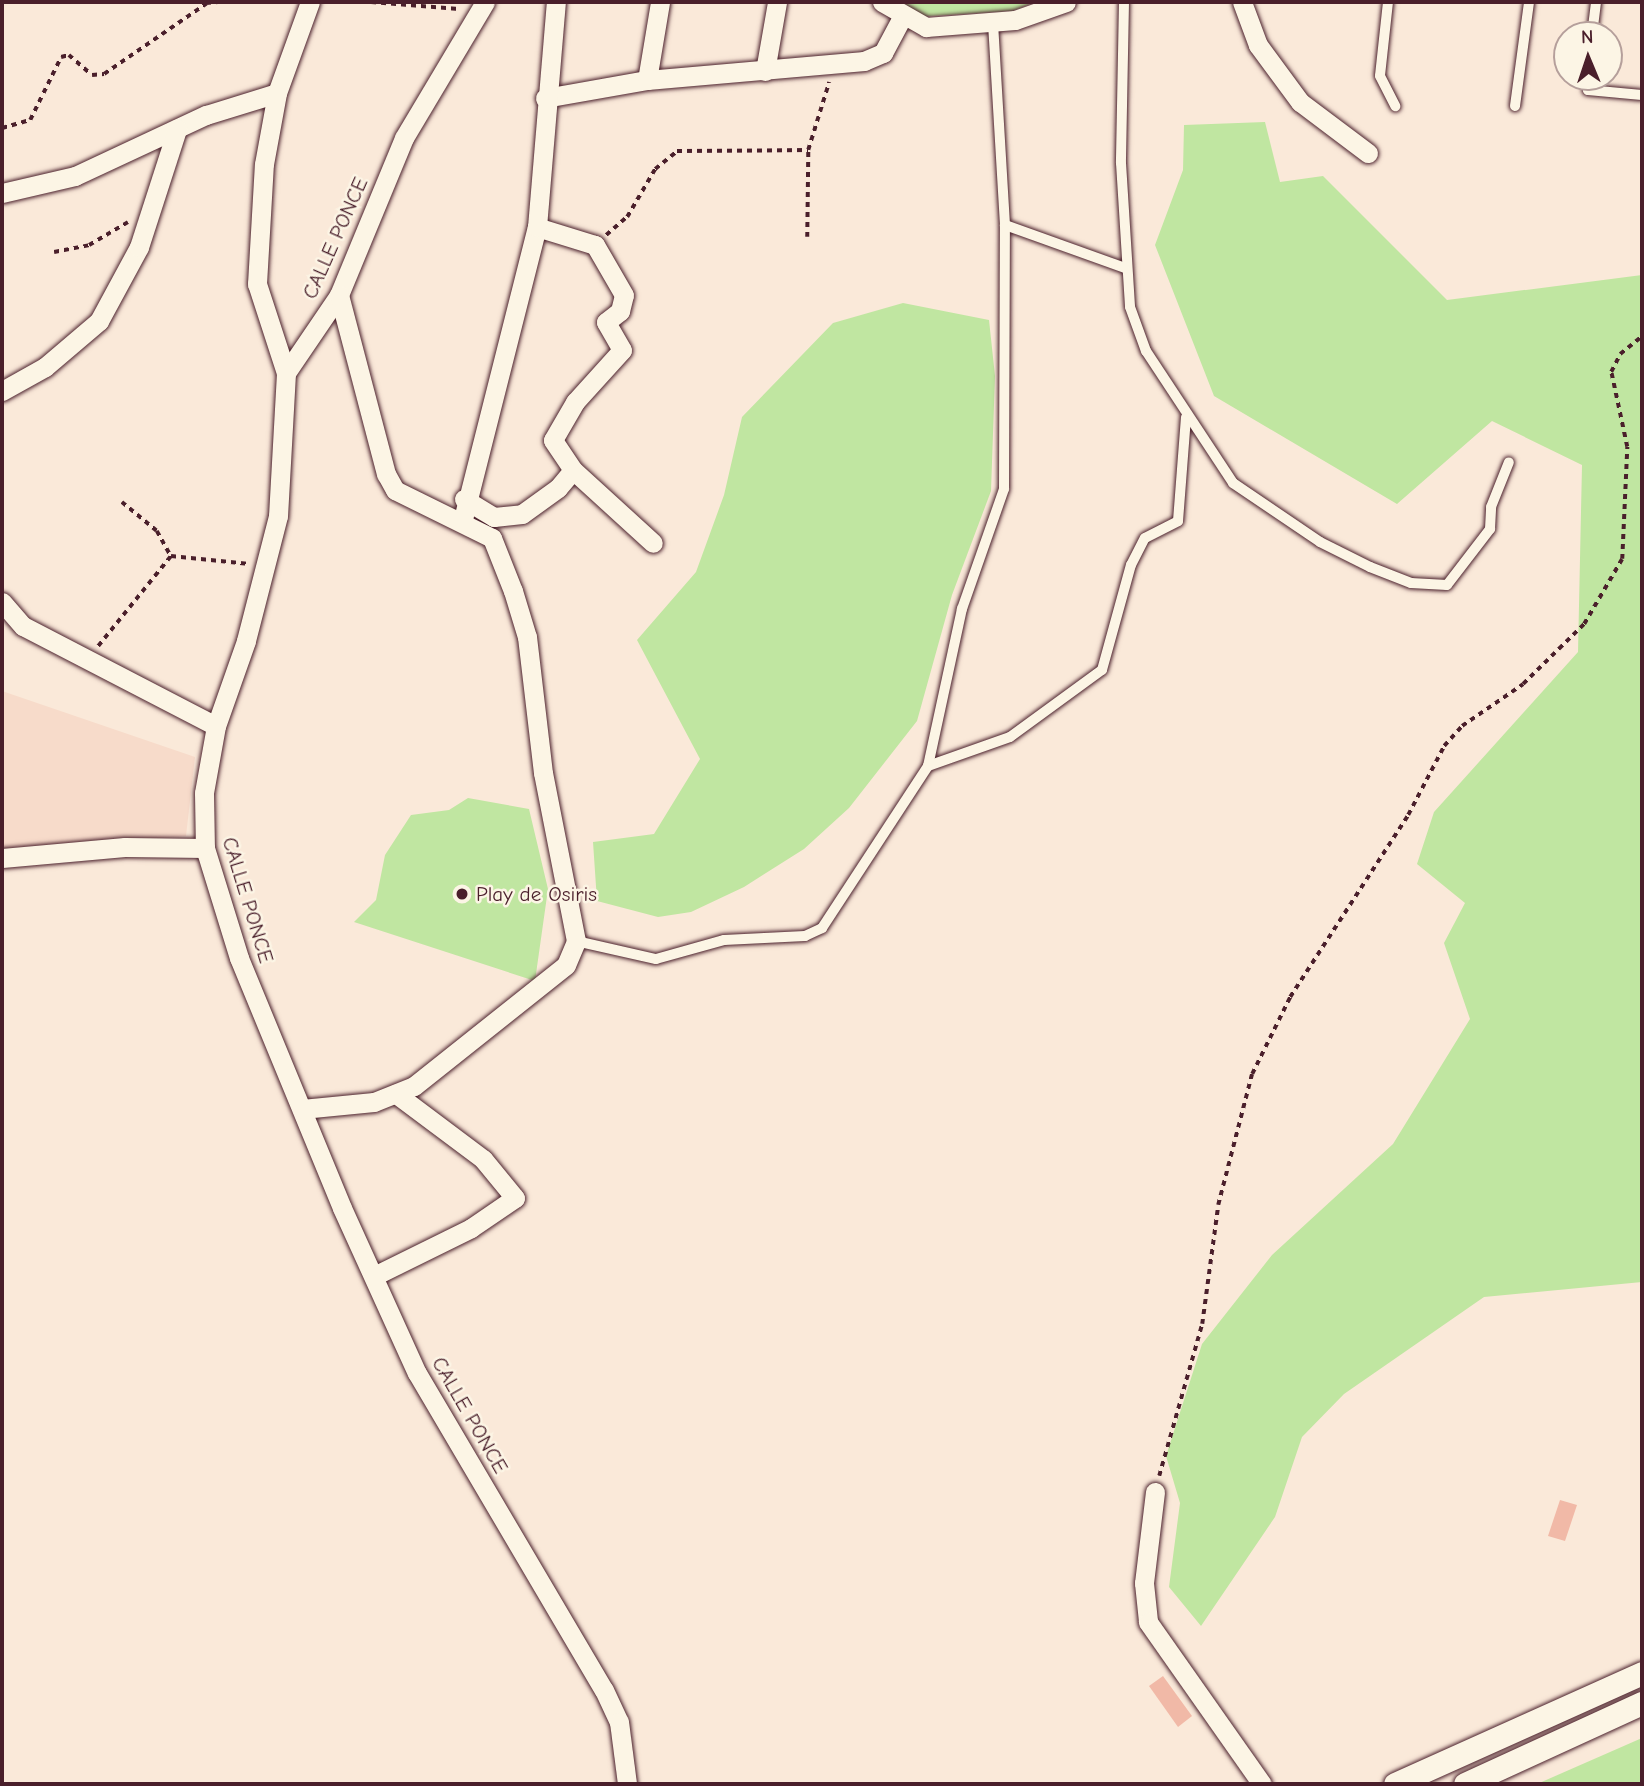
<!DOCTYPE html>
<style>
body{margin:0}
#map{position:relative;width:1644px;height:1786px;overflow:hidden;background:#fae9d9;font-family:"Comic Neue",sans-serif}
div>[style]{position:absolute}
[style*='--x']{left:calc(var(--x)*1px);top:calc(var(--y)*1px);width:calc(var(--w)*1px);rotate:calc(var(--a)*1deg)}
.built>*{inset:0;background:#f7dbca}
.green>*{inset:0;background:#c0e6a1}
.building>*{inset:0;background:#f1b9a7}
.path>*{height:3.5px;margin-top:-1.75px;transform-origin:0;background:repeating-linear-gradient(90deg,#4a1f2b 0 5px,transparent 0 10px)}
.roads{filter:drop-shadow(0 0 2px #4a1f2b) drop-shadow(0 0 2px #4a1f2b)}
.service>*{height:10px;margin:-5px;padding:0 5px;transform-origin:5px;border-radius:5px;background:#fcf5e5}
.minor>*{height:19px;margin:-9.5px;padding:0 9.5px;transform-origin:9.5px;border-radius:9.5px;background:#fcf5e5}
.tertiary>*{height:23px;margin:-11.5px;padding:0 11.5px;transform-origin:11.5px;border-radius:11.5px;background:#fcf5e5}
.dots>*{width:19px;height:19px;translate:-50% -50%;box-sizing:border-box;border:4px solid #fcf5e5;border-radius:50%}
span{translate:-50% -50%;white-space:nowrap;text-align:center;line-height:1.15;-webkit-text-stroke:5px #fcf5e5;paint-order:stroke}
.street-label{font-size:21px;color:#4a1f2b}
.poi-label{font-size:21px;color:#4a1f2b}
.left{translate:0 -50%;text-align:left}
.frame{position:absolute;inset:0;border:4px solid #4a1f2b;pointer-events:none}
.north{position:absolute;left:1553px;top:21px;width:70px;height:70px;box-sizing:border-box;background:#fcf5e5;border:2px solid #b59f9b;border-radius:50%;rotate:358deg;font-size:19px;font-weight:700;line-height:28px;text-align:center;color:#4a1f2b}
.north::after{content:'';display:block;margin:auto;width:24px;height:32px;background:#4a1f2b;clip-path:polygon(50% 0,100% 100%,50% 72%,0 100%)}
</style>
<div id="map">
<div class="built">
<i style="clip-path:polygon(2px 691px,195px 757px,186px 836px,2px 850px)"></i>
</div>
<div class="green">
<i style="clip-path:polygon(896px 2px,1035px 2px,1012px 11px,914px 17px)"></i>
<i style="clip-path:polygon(1265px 122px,1280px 182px,1323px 176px,1447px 300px,1642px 275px,1642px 1282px,1484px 1297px,1344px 1394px,1302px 1437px,1275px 1517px,1201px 1626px,1169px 1587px,1180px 1503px,1166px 1456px,1202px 1344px,1272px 1255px,1393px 1144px,1470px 1019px,1444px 943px,1465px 903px,1417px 864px,1434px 812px,1578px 652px,1582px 465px,1492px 421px,1397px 504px,1214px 396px,1155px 245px,1183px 170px,1184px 125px)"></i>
<i style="clip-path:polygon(903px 303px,989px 320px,995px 376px,991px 491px,952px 595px,917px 721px,849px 808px,804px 849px,744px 887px,691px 912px,658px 917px,597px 901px,593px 842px,654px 834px,700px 759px,637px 640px,696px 572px,724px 495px,742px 417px,833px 323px)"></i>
<i style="clip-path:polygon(468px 798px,529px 809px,548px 889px,535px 981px,354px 922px,376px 900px,385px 855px,411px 815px,449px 810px)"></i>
<i style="clip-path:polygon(1642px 1738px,1642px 1784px,1537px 1784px)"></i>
</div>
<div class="building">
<i style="clip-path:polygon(1560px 1500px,1577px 1505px,1565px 1541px,1548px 1536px)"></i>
<i style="clip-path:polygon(1163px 1676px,1192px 1716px,1178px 1727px,1149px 1686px)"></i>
</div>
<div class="path">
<i style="--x:371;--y:2;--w:88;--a:4.5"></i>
<i style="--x:206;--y:3;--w:12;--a:-5"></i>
<i style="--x:2;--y:128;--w:29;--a:-16"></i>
<i style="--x:30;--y:120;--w:70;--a:-63.8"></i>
<i style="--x:61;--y:57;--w:8;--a:-14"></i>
<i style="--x:69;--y:55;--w:30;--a:41"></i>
<i style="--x:92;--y:75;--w:12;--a:-5"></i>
<i style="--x:104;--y:74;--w:124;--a:-34.5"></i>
<i style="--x:606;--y:235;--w:28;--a:-41"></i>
<i style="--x:627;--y:217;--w:56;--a:-59.7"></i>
<i style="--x:655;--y:169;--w:28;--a:-39"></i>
<i style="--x:677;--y:151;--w:131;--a:-0.4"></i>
<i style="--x:807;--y:237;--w:87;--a:-89.3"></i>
<i style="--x:808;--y:150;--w:71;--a:-72.8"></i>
<i style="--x:54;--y:252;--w:36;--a:-11"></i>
<i style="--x:89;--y:245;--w:45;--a:-30.5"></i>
<i style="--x:122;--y:502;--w:45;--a:39.6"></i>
<i style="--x:157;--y:531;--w:29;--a:61"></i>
<i style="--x:171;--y:556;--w:79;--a:5.8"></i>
<i style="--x:98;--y:646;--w:116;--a:-51"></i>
<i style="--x:1159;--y:1476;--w:158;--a:-74.2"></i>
<i style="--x:1202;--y:1324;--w:120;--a:-82.3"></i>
<i style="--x:1218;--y:1205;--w:135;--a:-75.5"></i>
<i style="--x:1252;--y:1074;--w:86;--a:-63.7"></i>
<i style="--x:1290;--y:997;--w:217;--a:-57"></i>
<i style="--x:1408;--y:815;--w:78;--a:-62.4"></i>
<i style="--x:1444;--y:746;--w:27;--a:-48"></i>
<i style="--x:1462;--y:726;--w:74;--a:-34.5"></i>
<i style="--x:1523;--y:684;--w:86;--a:-44.5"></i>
<i style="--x:1584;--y:624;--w:75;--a:-59.7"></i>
<i style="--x:1622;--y:559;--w:112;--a:-87.4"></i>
<i style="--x:1627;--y:447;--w:77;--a:-102"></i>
<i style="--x:1611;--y:372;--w:20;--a:-63"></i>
<i style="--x:1620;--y:354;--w:28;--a:-39"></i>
</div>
<div class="roads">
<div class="service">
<i style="--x:1124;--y:2;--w:161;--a:91.1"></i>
<i style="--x:1121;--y:163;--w:144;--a:86.4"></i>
<i style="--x:1130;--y:307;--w:47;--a:70"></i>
<i style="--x:1146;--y:351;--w:158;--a:56.6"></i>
<i style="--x:1233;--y:483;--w:105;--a:34.1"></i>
<i style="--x:1320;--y:542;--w:56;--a:26.6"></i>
<i style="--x:1370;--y:567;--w:44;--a:21.3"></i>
<i style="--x:1411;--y:583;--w:36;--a:3"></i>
<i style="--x:1447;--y:585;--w:71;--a:-52.5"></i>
<i style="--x:1490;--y:529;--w:22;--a:-87"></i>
<i style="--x:1491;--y:507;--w:48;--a:-68.2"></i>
<i style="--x:1388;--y:2;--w:74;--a:96.2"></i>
<i style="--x:1380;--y:76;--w:34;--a:63"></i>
<i style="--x:1592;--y:35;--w:33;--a:-83"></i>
<i style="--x:1587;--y:77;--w:13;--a:86"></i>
<i style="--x:1588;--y:90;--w:54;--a:5.3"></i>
<i style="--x:1515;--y:106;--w:105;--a:-82.3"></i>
<i style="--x:1005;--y:225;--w:127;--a:19.7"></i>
<i style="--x:928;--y:766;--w:87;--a:-19.5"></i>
<i style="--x:1010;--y:737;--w:114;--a:-36.1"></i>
<i style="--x:1102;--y:670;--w:109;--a:-74.6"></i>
<i style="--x:1131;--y:565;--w:30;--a:-63"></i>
<i style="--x:1145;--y:538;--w:37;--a:-27"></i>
<i style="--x:1178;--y:521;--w:104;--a:-85.6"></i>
<i style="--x:576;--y:941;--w:82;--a:12.7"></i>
<i style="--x:656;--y:959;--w:71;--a:-15.6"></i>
<i style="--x:724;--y:940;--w:81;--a:-2.8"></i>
<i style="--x:805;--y:936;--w:19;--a:-25"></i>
<i style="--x:822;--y:928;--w:194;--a:-56.8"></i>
<i style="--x:928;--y:766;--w:161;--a:-77.8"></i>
<i style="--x:962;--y:609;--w:127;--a:-70.7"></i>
<i style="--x:1004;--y:489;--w:264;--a:-89.8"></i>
<i style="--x:1005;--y:225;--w:203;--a:-93.4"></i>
</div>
<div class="minor">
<i style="--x:485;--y:2;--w:158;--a:120.8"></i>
<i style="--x:404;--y:138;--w:170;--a:112.5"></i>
<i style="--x:339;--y:295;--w:94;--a:124.2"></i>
<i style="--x:286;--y:373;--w:143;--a:93.2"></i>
<i style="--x:278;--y:516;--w:129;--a:104.4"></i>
<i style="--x:246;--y:641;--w:90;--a:109.4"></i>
<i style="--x:216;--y:726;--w:68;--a:100.2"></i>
<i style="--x:204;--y:793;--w:55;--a:89"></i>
<i style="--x:205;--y:848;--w:115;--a:72.8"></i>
<i style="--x:239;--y:958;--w:270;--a:67.6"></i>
<i style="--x:342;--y:1208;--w:181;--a:65.6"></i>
<i style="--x:417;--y:1373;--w:368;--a:59.5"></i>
<i style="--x:604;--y:1690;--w:35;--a:65"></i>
<i style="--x:619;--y:1722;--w:63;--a:82.6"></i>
<i style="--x:882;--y:2;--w:51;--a:29.6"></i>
<i style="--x:926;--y:27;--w:89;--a:-4.5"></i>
<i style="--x:1015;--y:20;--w:54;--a:-19.4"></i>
<i style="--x:1242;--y:2;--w:46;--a:69.6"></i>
<i style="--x:1258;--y:45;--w:71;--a:53.6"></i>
<i style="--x:1300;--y:102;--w:85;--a:36.9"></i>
<i style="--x:765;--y:71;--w:70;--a:-80.1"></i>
<i style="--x:647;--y:80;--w:79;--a:-80.5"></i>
<i style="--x:545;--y:98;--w:104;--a:-10"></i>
<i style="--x:647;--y:80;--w:218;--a:-5"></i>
<i style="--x:864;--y:61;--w:21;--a:-23"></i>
<i style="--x:883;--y:53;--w:40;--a:-62"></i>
<i style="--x:2;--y:193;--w:75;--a:-13.1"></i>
<i style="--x:75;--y:176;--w:145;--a:-25"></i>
<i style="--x:206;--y:115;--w:74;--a:-17.2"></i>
<i style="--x:286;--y:373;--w:94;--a:-108"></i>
<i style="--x:257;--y:284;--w:120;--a:-86.7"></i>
<i style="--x:264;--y:164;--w:72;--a:-79.6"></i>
<i style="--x:277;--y:93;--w:97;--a:-70.1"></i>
<i style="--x:2;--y:391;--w:49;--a:-29.2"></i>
<i style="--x:45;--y:367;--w:71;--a:-40.4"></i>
<i style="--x:99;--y:321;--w:84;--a:-61.6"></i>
<i style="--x:139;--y:247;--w:124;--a:-72.1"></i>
<i style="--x:573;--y:470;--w:108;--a:42.4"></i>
<i style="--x:464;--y:499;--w:35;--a:31"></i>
<i style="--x:494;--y:517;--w:28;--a:-6"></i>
<i style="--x:522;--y:514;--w:44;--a:-35.8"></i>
<i style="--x:558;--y:488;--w:23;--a:-50"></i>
<i style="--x:573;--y:470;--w:36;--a:-124"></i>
<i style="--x:553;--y:440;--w:44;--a:-59.9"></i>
<i style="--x:575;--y:402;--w:70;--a:-47.9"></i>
<i style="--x:622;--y:350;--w:32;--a:-120"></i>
<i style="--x:606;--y:322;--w:18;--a:-38"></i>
<i style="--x:620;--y:311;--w:16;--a:-76"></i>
<i style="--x:624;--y:295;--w:58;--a:-120.1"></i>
<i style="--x:595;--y:245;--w:61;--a:-162.8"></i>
<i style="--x:463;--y:519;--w:301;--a:-75.8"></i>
<i style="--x:537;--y:227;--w:226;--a:-85.2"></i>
<i style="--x:2;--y:602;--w:32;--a:49"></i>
<i style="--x:23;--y:626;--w:217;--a:27.4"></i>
<i style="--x:2;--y:858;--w:123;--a:-5.1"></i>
<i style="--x:125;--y:847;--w:80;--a:0.7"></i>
<i style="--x:302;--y:1109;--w:72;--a:-5.6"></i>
<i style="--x:374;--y:1102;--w:43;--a:-21.8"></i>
<i style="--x:414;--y:1086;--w:194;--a:-38.5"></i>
<i style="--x:566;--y:965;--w:26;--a:-67"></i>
<i style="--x:576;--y:941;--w:171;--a:-101.1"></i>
<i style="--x:543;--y:773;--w:137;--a:-96.7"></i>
<i style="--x:527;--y:637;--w:48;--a:-106.9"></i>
<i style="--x:513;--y:591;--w:57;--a:-111.6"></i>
<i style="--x:492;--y:538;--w:108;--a:-153.7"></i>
<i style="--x:395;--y:490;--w:18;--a:-119"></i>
<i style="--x:386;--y:474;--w:185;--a:-104.7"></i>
<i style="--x:374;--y:1276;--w:108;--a:-26.3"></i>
<i style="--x:471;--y:1228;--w:53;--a:-34.3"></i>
<i style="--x:515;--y:1198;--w:50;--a:-129.4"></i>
<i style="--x:483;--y:1159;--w:109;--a:-143.2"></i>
<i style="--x:1155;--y:1492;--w:92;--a:96.9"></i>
<i style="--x:1144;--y:1583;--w:39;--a:84"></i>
<i style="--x:1148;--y:1622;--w:198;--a:54.9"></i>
</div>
<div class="tertiary">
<i style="--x:1395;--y:1784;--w:271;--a:-24.2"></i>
<i style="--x:1465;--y:1784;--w:195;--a:-24.6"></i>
</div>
</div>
<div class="dots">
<i style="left:462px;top:894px;background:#4a1f2b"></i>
</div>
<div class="street-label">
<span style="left:335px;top:238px;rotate:-66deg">CALLE PONCE</span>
<span style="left:248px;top:900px;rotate:73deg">CALLE PONCE</span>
<span style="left:470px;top:1415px;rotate:60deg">CALLE PONCE</span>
</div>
<div class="poi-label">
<span class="left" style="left:476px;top:894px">Play de Osiris</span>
</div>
<div class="frame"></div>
<div class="north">N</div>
</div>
